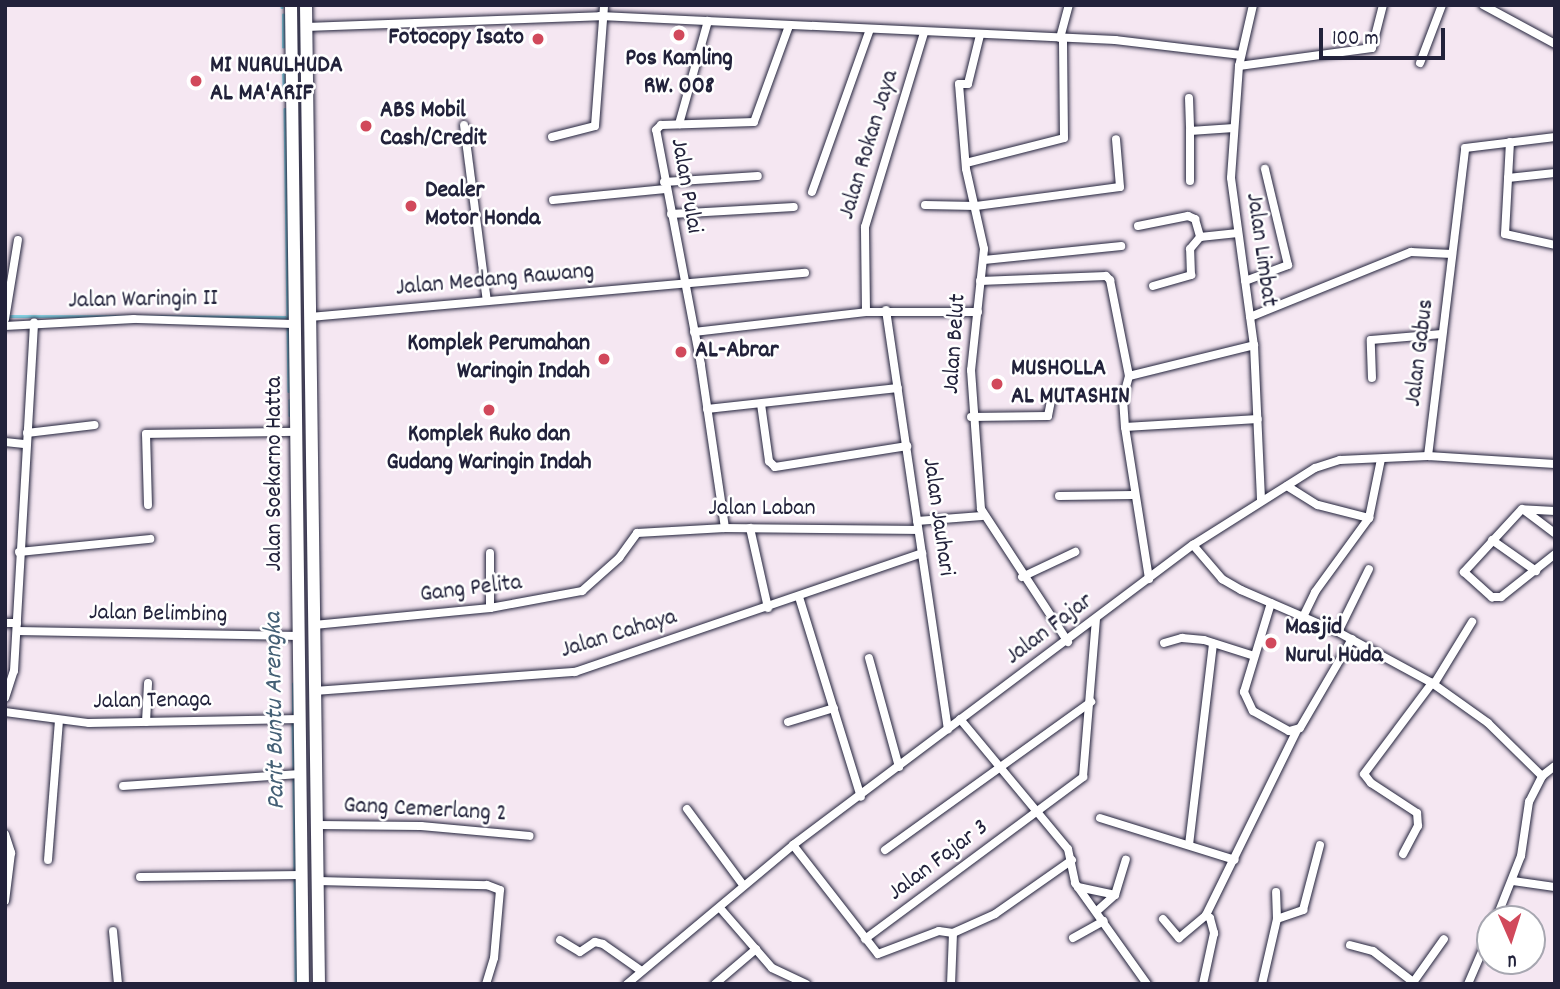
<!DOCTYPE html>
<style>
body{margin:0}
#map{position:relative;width:1560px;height:989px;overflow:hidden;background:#f5e7f2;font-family:Dekko,sans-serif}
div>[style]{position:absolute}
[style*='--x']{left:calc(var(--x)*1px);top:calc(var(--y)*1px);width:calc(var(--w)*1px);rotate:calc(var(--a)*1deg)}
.stream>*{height:2.5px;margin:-1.25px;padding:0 1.25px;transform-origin:1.25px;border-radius:1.25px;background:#86d4e5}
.roads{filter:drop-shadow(0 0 2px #22223b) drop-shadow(0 0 2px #22223b)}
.minor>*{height:8px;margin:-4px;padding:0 4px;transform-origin:4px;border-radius:4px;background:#fff}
.primary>*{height:12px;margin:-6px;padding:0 6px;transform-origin:6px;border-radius:6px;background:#fff}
.dots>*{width:19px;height:19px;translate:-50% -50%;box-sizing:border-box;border:4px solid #fff;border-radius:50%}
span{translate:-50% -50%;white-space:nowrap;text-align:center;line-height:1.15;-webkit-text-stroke:5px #fff;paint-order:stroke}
.poi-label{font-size:24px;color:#22223b;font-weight:700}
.right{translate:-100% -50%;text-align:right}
.left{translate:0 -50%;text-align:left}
.street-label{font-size:24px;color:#22223b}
.water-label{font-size:26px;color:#456076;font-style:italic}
.frame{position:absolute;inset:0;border:7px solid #22223b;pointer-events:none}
.north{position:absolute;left:1476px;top:905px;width:70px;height:70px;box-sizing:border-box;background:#fff;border:2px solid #a7a7b1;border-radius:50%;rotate:177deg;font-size:19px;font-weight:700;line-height:28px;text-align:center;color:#22223b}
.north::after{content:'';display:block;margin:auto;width:24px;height:32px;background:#d1495b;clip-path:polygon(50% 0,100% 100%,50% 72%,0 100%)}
.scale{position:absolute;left:1319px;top:28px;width:126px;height:32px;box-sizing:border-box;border:4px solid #22223b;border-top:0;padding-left:9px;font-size:21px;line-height:24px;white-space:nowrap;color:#22223b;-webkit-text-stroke:5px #fff;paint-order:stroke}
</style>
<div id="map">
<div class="stream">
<i style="--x:282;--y:5;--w:2;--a:90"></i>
<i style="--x:283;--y:47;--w:32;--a:-90"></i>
<i style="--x:283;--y:56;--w:34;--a:88"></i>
<i style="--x:285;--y:109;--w:282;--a:89.2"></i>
<i style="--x:9;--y:316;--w:276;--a:0.2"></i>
<i style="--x:290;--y:400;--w:15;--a:90"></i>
<i style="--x:293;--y:715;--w:31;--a:-90"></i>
<i style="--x:293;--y:722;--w:49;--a:88.8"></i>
<i style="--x:294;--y:778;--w:206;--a:89.4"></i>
</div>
<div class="roads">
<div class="minor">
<i style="--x:1253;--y:5;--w:63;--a:102.9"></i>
<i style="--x:1239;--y:66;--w:112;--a:94.1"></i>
<i style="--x:1231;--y:178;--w:169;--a:82.2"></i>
<i style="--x:1254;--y:345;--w:156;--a:87.4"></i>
<i style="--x:1483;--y:5;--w:82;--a:28.4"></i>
<i style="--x:306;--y:27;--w:294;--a:-2.1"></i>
<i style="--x:600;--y:16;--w:516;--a:2.67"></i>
<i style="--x:1115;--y:40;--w:127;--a:6.8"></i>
<i style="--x:980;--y:35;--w:50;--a:103.8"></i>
<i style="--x:968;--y:84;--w:9;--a:180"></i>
<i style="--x:959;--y:84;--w:85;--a:85.3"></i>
<i style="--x:966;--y:169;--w:82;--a:77.3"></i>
<i style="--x:984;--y:249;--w:122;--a:96.1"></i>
<i style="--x:971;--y:370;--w:139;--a:85.9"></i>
<i style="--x:981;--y:509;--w:159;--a:56.8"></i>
<i style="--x:1060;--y:38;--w:34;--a:-75"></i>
<i style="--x:1420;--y:63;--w:62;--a:-69.2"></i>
<i style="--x:1239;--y:66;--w:134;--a:-7.7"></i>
<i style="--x:1372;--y:48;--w:44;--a:-75.7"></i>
<i style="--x:1189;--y:98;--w:33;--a:88"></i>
<i style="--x:679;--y:124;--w:107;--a:-74.3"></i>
<i style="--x:464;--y:125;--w:177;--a:82.6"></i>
<i style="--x:552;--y:137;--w:44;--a:-14.3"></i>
<i style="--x:595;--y:126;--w:121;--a:-85.7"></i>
<i style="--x:1510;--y:142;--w:92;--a:93.1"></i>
<i style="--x:1505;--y:234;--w:51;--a:12.4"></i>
<i style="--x:966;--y:163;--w:101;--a:-14.3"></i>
<i style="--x:1064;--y:138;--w:100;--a:-90.6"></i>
<i style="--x:1508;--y:178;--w:47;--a:-6.1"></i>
<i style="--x:1190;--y:181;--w:50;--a:-90"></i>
<i style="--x:1190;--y:131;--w:44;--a:-3.9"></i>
<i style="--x:664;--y:182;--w:94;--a:-3.7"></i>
<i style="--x:812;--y:192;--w:173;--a:-70.4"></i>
<i style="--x:553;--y:200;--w:113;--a:-5.6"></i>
<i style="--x:925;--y:205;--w:51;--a:1.1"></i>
<i style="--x:976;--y:206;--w:145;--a:-7.5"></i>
<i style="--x:1120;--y:187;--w:48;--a:-94.8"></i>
<i style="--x:671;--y:214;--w:123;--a:-3.3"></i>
<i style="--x:1138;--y:226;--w:51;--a:-11.3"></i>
<i style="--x:1188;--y:216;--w:8;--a:23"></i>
<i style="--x:1195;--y:219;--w:19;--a:74"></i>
<i style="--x:1200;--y:237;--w:38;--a:-6"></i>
<i style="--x:984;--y:260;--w:138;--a:-5.8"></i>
<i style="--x:980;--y:281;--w:126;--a:-2.3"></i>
<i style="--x:1106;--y:276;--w:6;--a:45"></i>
<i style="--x:1110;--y:280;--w:98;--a:78.8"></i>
<i style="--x:1129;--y:376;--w:24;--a:105"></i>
<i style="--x:1123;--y:399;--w:28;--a:86"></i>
<i style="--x:1125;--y:427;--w:154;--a:81"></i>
<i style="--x:1245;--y:281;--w:46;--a:-20.4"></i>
<i style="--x:1288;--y:265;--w:99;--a:-103.5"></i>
<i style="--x:1153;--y:286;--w:40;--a:-16"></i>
<i style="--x:1191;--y:275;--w:26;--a:-92"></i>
<i style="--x:1190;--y:249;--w:16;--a:-50"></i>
<i style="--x:886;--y:310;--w:424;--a:81.6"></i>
<i style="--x:866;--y:312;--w:85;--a:-90.7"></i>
<i style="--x:865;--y:227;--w:203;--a:-73.1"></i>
<i style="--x:310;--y:317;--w:497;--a:-5.1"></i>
<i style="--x:1250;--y:317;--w:174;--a:-22"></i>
<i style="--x:1411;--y:252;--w:41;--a:2.8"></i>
<i style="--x:5;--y:319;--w:80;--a:-80.7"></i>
<i style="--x:5;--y:326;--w:129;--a:-3.1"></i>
<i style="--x:134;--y:319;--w:162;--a:1.8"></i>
<i style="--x:694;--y:332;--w:173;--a:-6.6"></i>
<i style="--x:866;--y:312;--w:112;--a:0"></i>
<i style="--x:1129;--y:376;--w:129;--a:-13.9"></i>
<i style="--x:1372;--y:378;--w:38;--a:-92"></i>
<i style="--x:1371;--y:340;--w:71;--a:-4.8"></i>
<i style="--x:761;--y:404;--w:58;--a:82"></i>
<i style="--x:769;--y:461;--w:8;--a:45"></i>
<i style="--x:775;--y:467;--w:134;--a:-9"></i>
<i style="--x:707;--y:409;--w:192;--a:-6.3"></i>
<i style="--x:971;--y:417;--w:77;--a:-0.7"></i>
<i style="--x:1048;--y:416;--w:15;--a:-79"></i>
<i style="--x:1125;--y:427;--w:133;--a:-3.4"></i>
<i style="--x:27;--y:433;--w:68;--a:-6.7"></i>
<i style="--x:5;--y:442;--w:19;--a:6"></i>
<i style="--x:1428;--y:456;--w:310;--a:-83.1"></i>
<i style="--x:1465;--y:148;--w:91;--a:-7"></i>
<i style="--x:1287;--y:486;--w:36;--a:32"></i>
<i style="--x:1318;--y:505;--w:53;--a:14.3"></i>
<i style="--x:1059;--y:496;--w:74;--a:-0.8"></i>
<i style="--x:148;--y:505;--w:71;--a:-91.6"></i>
<i style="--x:146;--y:434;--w:150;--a:-0.8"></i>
<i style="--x:1524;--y:510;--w:39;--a:37"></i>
<i style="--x:1555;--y:511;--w:33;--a:-177"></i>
<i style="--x:1522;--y:509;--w:86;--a:132.6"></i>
<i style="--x:1464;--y:572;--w:38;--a:42"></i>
<i style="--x:1492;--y:597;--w:9;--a:0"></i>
<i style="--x:1501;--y:597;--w:69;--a:-38.5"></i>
<i style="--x:917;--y:521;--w:65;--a:-4.4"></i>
<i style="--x:725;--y:528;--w:165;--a:-98.4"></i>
<i style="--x:701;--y:365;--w:239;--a:-100.8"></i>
<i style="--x:656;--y:130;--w:7;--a:-45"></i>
<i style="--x:661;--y:125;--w:93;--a:-1.8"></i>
<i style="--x:754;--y:122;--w:102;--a:-70"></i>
<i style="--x:750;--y:528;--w:82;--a:77.3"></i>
<i style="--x:1492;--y:540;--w:54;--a:35.2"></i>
<i style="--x:1193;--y:545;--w:45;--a:49.5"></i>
<i style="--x:1222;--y:579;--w:22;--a:30"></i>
<i style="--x:1241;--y:590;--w:106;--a:23.4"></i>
<i style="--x:1338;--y:632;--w:107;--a:28.5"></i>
<i style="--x:1432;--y:683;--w:69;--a:35.5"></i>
<i style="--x:1488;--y:723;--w:76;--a:44.5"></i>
<i style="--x:19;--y:552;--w:132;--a:-5.7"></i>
<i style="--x:1022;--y:577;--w:59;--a:-25.3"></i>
<i style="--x:799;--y:597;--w:209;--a:72.8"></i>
<i style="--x:1271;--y:603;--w:93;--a:106.9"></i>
<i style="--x:1244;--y:692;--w:21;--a:65"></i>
<i style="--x:1253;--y:711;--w:41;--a:29.1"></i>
<i style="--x:1289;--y:731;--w:11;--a:-15"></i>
<i style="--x:1300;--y:728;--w:103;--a:-59.7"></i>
<i style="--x:490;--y:608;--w:55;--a:-90"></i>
<i style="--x:1303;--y:617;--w:28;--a:-64"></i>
<i style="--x:1315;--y:592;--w:92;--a:-53.9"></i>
<i style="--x:1369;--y:518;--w:60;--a:-78.5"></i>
<i style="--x:5;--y:623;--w:12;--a:0"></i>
<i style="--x:314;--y:625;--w:177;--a:-5.5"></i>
<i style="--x:490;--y:608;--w:94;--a:-10.5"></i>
<i style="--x:582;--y:591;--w:50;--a:-41.7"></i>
<i style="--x:619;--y:558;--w:31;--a:-54"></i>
<i style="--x:637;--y:533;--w:88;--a:-3.3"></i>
<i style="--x:725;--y:528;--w:193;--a:0.6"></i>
<i style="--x:17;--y:631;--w:282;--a:1"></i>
<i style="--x:1338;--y:632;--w:70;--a:-63.8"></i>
<i style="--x:1164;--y:643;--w:19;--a:-16"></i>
<i style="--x:1182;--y:638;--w:22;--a:5"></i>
<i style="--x:1204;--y:640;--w:52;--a:17.7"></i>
<i style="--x:869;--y:658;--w:113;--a:74.6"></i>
<i style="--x:1434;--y:684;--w:73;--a:-58.5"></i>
<i style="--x:315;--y:691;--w:261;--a:-4.2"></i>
<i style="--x:575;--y:672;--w:367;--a:-18.9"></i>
<i style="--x:5;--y:698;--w:28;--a:-72"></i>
<i style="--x:14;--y:671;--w:349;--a:-86.7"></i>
<i style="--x:5;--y:712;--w:85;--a:7.5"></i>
<i style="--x:89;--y:723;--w:211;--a:-1.1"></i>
<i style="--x:960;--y:719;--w:169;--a:50.3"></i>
<i style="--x:1068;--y:849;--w:35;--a:78"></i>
<i style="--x:1075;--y:883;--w:124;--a:54.5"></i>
<i style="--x:146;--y:722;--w:39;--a:-87"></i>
<i style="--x:788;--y:722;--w:48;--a:-16.9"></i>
<i style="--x:123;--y:786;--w:177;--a:-3.9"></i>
<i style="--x:687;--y:809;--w:94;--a:53.6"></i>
<i style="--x:1100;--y:818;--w:141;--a:17.3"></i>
<i style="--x:318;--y:825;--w:103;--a:0.6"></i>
<i style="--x:421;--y:826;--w:109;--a:5.2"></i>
<i style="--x:5;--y:834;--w:20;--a:72"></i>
<i style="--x:11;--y:853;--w:48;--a:97.1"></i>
<i style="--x:793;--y:845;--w:138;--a:52.1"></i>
<i style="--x:878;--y:954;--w:65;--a:-20.7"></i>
<i style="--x:939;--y:931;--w:14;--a:8"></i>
<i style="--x:953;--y:933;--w:51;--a:92.2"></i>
<i style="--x:1189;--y:845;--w:203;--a:-83.2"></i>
<i style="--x:885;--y:850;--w:254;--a:-35.7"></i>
<i style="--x:1403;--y:854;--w:32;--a:-62"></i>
<i style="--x:1418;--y:826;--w:13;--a:-94"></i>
<i style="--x:1417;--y:813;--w:55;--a:-146.9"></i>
<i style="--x:1371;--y:783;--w:11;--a:-128"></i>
<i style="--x:1364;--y:774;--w:114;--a:-53.2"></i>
<i style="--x:48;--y:860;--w:140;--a:-85.5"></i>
<i style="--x:140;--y:877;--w:161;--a:-0.7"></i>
<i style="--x:318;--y:881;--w:169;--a:1.4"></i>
<i style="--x:487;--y:885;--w:14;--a:21"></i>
<i style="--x:500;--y:890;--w:68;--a:95"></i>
<i style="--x:494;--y:958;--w:27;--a:107"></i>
<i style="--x:1513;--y:881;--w:42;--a:8.1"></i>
<i style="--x:1078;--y:887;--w:38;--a:12"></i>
<i style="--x:720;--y:908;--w:79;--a:49.1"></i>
<i style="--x:772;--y:968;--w:38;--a:25"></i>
<i style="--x:1097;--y:911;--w:24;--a:-42"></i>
<i style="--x:1115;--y:895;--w:37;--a:-73"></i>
<i style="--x:1206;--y:915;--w:206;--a:-63.8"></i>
<i style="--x:1163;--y:919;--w:25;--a:50"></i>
<i style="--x:1179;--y:938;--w:35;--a:-40"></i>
<i style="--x:1206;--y:915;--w:5;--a:37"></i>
<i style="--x:1210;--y:918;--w:16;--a:75"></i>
<i style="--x:1214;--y:933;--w:52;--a:102.2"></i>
<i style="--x:1277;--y:919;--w:28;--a:-19"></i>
<i style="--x:1303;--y:910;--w:67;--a:-75.3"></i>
<i style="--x:1496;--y:919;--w:68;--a:-68.4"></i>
<i style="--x:1521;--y:856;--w:55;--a:-81.6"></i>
<i style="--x:1529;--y:802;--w:29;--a:-63"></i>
<i style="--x:1542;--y:776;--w:16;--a:-38"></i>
<i style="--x:113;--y:931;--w:53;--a:84.6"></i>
<i style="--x:953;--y:933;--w:46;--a:-24.3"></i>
<i style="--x:995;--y:914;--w:94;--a:-35"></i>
<i style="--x:1073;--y:938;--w:35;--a:-29"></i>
<i style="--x:865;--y:939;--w:272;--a:-36.6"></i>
<i style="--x:1083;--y:777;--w:158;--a:-85.3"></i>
<i style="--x:560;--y:940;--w:23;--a:31"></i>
<i style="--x:580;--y:952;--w:18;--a:-34"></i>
<i style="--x:595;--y:942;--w:8;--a:14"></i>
<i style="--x:603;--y:944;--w:45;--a:35.1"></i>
<i style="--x:1350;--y:945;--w:24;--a:15"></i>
<i style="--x:1373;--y:951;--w:51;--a:37.8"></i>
<i style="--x:627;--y:984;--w:217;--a:-39.9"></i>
<i style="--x:793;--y:845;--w:500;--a:-36.9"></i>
<i style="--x:1193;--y:545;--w:144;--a:-32.3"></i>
<i style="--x:1315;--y:468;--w:26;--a:-18"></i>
<i style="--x:1340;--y:460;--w:88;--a:-2.6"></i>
<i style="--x:1428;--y:456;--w:127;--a:3.6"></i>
<i style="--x:715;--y:984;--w:54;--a:-40.5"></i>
<i style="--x:1262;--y:984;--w:67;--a:-77"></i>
<i style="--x:1277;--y:919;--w:27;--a:-92"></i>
<i style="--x:1412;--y:984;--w:55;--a:-54.6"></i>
<i style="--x:1468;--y:984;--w:56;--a:-66.7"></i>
</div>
<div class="primary">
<i style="--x:291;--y:5;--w:979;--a:89.3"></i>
<i style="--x:306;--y:5;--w:979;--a:89.24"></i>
</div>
</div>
<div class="dots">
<i style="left:679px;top:35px;background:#d1495b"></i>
<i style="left:538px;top:39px;background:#d1495b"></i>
<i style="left:196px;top:81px;background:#d1495b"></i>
<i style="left:366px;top:126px;background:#d1495b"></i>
<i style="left:411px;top:206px;background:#d1495b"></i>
<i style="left:681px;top:352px;background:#d1495b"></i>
<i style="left:604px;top:359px;background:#d1495b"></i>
<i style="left:997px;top:384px;background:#d1495b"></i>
<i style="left:489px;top:410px;background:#d1495b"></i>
<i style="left:1271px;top:643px;background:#d1495b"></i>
</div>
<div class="poi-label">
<span class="right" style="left:524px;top:39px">Fotocopy Isato</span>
<span style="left:679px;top:74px">Pos Kamling<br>RW. 008</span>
<span class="left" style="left:210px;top:81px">MI NURULHUDA<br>AL MA'ARIF</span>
<span class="left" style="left:380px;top:126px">ABS Mobil<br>Cash/Credit</span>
<span class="left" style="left:425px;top:206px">Dealer<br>Motor Honda</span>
<span class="right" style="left:590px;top:359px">Komplek Perumahan<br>Waringin Indah</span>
<span class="left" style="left:695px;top:352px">AL-Abrar</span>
<span class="left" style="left:1011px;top:384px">MUSHOLLA<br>AL MUTASHIN</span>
<span style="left:489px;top:450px">Komplek Ruko dan<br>Gudang Waringin Indah</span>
<span class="left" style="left:1285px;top:643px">Masjid<br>Nurul Huda</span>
</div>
<div class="street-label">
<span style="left:870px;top:145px;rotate:-73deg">Jalan Rokan Jaya</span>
<span style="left:685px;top:186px;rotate:80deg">Jalan Pulai</span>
<span style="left:1260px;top:250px;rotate:82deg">Jalan Limbat</span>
<span style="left:495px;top:281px;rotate:-5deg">Jalan Medang Rawang</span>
<span style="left:143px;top:301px;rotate:-1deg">Jalan Waringin II</span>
<span style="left:956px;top:344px;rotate:-86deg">Jalan Belut</span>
<span style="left:1421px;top:353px;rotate:-83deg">Jalan Gabus</span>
<span style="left:276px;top:474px;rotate:-90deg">Jalan Soekarno Hatta</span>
<span style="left:762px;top:510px">Jalan Laban</span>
<span style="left:937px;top:517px;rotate:82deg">Jalan Jauhari</span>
<span style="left:471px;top:590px;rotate:-7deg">Gang Pelita</span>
<span style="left:158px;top:615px;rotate:1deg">Jalan Belimbing</span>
<span style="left:1050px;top:630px;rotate:-37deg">Jalan Fajar</span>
<span style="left:619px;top:635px;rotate:-17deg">Jalan Cahaya</span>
<span style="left:152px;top:702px;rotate:-1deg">Jalan Tenaga</span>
<span style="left:425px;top:811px;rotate:3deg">Gang Cemerlang 2</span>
<span style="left:939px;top:861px;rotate:-37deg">Jalan Fajar 3</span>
</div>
<div class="water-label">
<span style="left:276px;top:711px;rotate:-91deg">Parit Buntu Arengka</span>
</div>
<div class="frame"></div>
<div class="north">U</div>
<div class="scale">100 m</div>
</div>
